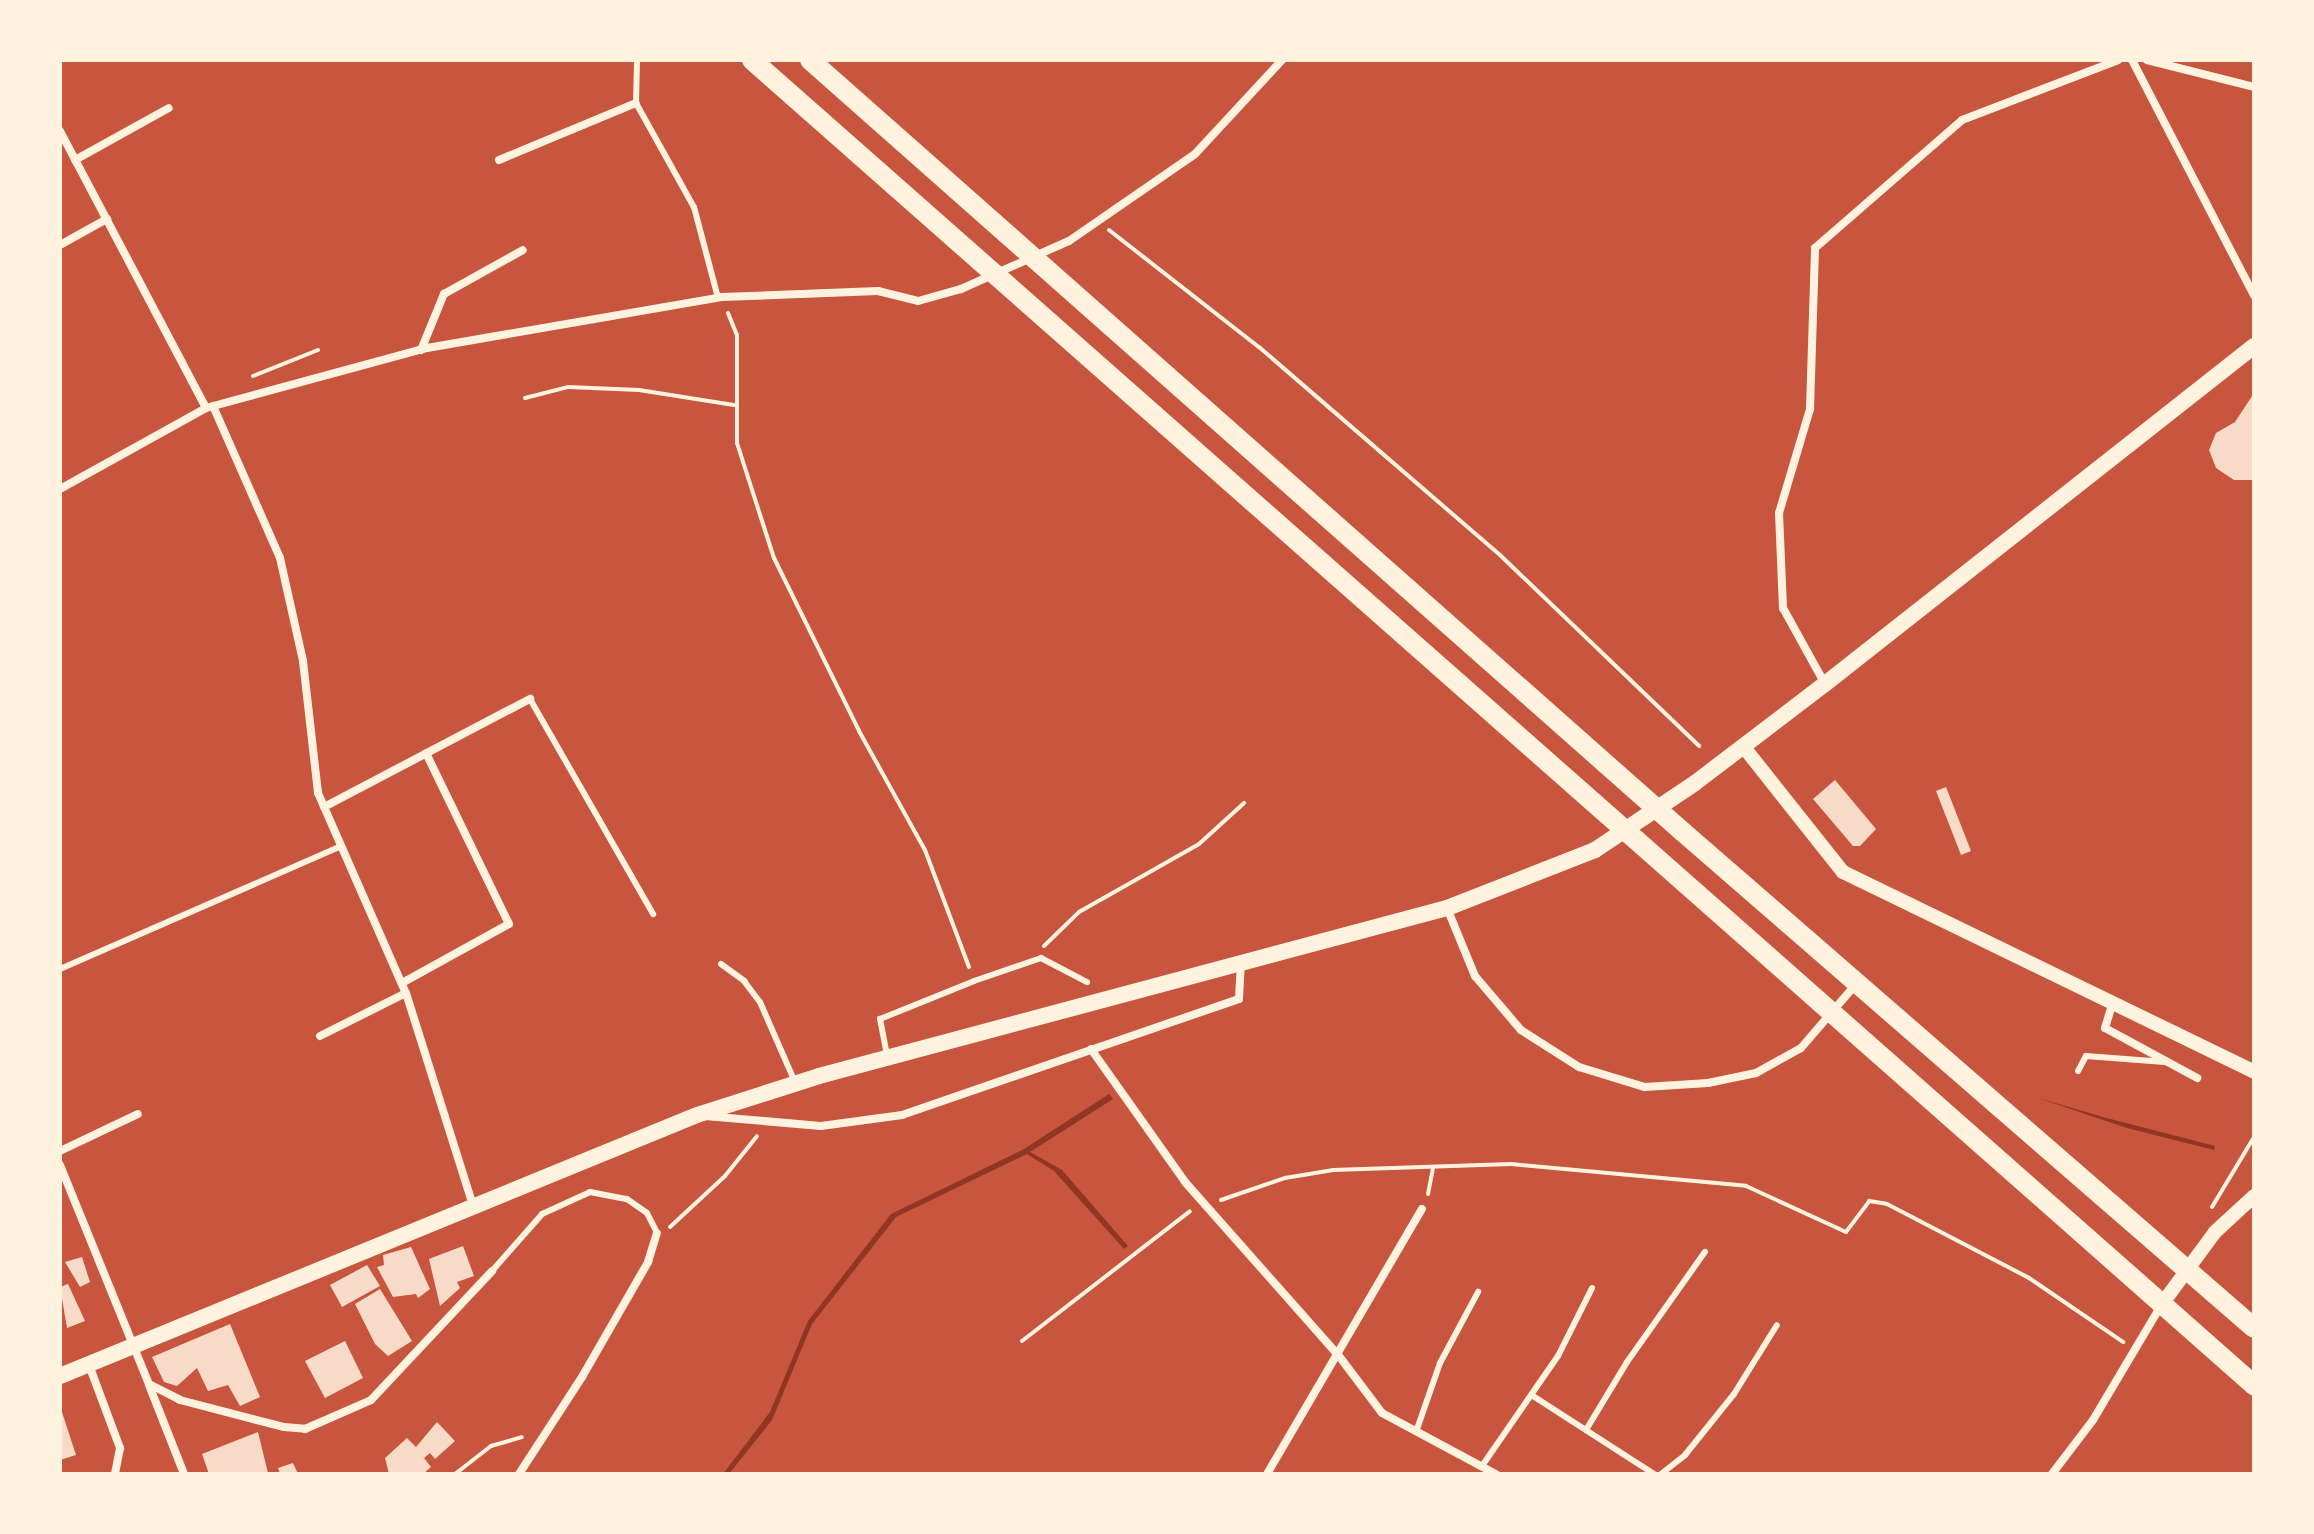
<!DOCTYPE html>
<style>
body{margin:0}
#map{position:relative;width:2314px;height:1534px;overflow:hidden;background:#c8553d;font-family:Lato,sans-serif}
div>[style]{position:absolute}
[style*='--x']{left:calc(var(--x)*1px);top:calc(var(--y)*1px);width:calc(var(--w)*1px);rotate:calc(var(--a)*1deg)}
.water>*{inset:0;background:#8f3625}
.building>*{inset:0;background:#f7dbc8}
.path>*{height:4px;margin:-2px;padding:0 2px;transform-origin:2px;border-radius:2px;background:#fff3e0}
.service>*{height:6px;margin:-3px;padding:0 3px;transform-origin:3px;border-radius:3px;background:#fff3e0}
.minor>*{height:8px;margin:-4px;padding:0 4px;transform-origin:4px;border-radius:4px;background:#fff3e0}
.tertiary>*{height:14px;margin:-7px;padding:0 7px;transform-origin:7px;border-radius:7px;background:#fff3e0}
.secondary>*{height:16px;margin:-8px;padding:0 8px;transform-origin:8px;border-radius:8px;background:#fff3e0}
.trunk>*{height:20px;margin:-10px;padding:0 10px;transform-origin:10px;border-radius:10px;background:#fff3e0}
span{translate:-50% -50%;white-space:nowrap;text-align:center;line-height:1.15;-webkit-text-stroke:8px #fff3e0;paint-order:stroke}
.frame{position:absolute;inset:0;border:62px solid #fff3e0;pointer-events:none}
</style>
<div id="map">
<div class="water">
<i style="clip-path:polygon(1109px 1094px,1113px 1099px,1030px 1152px,1062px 1170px,1128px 1246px,1124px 1249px,1054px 1171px,1027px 1154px,896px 1217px,812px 1324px,772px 1420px,729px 1474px,723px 1474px,770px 1412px,808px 1321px,891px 1214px,1024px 1149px)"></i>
<i style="clip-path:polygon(2038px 1098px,2103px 1117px,2215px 1146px,2214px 1150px,2127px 1128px)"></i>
</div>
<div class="building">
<i style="clip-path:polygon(2254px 393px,2254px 480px,2234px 480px,2216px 468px,2209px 450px,2216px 433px,2235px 422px)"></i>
<i style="clip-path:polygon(1835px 780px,1876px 829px,1860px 846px,1853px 846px,1813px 799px)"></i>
<i style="clip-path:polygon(1946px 787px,1971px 851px,1961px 855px,1936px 791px)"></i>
<i style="clip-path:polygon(463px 1246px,474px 1276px,457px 1282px,460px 1288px,440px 1306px,429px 1259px)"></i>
<i style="clip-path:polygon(411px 1247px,430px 1289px,418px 1298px,416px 1294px,393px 1297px,377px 1267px,384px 1265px,383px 1255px)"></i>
<i style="clip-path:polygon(82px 1257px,90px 1282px,80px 1287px,65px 1262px)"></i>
<i style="clip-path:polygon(367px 1265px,380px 1286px,342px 1307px,330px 1285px)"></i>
<i style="clip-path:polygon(68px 1284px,85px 1321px,67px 1328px,60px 1287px)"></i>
<i style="clip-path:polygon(380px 1289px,412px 1341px,388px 1356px,375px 1344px,355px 1304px)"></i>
<i style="clip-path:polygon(230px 1324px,260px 1397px,240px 1406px,228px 1385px,208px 1391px,197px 1368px,177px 1386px,164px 1382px,152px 1357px)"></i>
<i style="clip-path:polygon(345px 1341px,363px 1378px,325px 1398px,305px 1361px)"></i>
<i style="clip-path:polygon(60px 1406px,76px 1455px,60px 1460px)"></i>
<i style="clip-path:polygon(437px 1422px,455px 1441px,435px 1459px,430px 1453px,424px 1458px,431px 1467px,423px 1474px,389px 1474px,385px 1458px,407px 1438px,416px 1447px)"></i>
<i style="clip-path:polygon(258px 1432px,268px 1473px,274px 1474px,209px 1474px,202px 1454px)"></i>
<i style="clip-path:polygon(293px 1463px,298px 1474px,280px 1474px,278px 1468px)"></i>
</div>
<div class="path">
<i style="--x:1109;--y:230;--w:190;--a:38"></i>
<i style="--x:1259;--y:347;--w:318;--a:40.8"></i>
<i style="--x:1500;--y:555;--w:276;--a:43.8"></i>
<i style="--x:728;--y:313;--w:24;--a:68"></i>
<i style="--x:737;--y:335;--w:108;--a:90"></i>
<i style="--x:737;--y:443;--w:121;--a:72.2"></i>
<i style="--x:774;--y:558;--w:193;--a:63.8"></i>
<i style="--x:859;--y:731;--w:136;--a:61"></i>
<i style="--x:925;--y:850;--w:125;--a:69.4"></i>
<i style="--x:253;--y:376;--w:70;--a:-21.8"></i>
<i style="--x:525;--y:398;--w:44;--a:-14.3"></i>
<i style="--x:568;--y:387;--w:71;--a:2.4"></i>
<i style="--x:639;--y:390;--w:96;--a:9"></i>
<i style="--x:1044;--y:946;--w:49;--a:-44.2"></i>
<i style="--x:1079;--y:912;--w:138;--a:-29.5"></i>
<i style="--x:1199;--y:844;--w:61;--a:-42.3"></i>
<i style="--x:1428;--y:1194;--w:25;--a:-79"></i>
<i style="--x:1221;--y:1200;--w:68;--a:-19"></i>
<i style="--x:1285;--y:1178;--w:49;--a:-9.5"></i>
<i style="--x:1333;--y:1170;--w:178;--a:-1.9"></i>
<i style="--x:1511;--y:1164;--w:236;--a:5.3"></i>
<i style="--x:1746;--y:1186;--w:110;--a:24.7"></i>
<i style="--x:1846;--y:1232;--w:39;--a:-53"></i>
<i style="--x:1869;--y:1201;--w:18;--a:9"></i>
<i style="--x:1887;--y:1204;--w:160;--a:27.5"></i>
<i style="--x:2029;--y:1278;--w:114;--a:34.2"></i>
<i style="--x:2212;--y:1207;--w:82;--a:-59"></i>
<i style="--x:670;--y:1227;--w:75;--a:-42.8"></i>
<i style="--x:725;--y:1176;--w:51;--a:-51.3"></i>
<i style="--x:1022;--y:1341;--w:212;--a:-37.7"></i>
<i style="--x:455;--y:1474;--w:46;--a:-37.9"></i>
<i style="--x:491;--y:1446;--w:32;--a:-16"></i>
</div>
<div class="service">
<i style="--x:637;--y:60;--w:43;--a:91.3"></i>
<i style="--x:636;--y:103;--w:119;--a:60.9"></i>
<i style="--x:694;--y:207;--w:94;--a:75.2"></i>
<i style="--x:530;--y:699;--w:248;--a:60.2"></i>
<i style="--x:721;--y:964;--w:29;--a:36"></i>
<i style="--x:744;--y:981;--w:26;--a:53"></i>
<i style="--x:760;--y:1002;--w:85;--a:66.4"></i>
<i style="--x:60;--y:969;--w:307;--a:-23.6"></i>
<i style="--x:887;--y:1055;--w:37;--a:-101"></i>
<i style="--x:880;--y:1019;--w:101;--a:-22"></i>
<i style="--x:974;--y:981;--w:71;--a:-18.9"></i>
<i style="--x:1041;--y:958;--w:52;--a:27.6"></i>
<i style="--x:2078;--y:1071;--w:17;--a:-62"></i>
<i style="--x:2086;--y:1056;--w:79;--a:4.3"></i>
<i style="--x:492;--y:1271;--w:76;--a:-48.7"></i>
<i style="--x:542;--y:1214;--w:53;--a:-24.6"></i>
<i style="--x:590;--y:1192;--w:38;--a:11"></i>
<i style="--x:627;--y:1199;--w:24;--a:35"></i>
<i style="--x:647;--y:1213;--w:22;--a:63"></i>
<i style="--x:1533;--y:1396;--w:144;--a:32.8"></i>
<i style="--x:1586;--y:1430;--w:79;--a:-58.9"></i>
<i style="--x:1627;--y:1362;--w:135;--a:-54.7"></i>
<i style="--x:1416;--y:1432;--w:73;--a:-70.8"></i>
<i style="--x:1440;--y:1363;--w:81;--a:-61.8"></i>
<i style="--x:1482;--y:1466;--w:134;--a:-55.4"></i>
<i style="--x:1558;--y:1356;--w:76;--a:-63.4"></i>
<i style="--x:1661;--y:1474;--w:31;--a:-38"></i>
<i style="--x:1685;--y:1455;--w:78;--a:-51.2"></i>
<i style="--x:1734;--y:1394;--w:81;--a:-58.1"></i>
</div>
<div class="minor">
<i style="--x:2132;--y:60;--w:265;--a:62.6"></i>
<i style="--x:2147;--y:60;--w:110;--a:14.2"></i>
<i style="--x:60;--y:131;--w:313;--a:62.2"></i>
<i style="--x:75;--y:160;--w:107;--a:-29"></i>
<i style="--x:499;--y:160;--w:148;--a:-22.6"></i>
<i style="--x:60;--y:245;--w:54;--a:-29"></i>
<i style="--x:421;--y:350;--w:61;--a:-67.7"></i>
<i style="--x:444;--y:294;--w:90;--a:-29.1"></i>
<i style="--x:213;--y:406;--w:166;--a:66.2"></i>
<i style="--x:280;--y:558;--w:106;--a:77.4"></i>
<i style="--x:303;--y:661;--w:133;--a:83.5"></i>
<i style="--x:318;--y:793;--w:219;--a:66.3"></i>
<i style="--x:406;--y:993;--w:219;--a:72.5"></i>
<i style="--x:60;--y:489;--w:167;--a:-29"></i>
<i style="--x:206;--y:408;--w:229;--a:-15.2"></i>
<i style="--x:427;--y:348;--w:299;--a:-9.8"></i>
<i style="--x:722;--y:297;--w:156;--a:-2.2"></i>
<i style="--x:878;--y:291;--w:41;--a:14"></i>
<i style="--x:918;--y:301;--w:45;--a:-15.6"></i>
<i style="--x:961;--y:289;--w:118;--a:-24"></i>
<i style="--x:1069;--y:241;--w:153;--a:-34.6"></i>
<i style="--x:1195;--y:154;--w:128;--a:-47.2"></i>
<i style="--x:1825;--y:684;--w:87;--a:-118.9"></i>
<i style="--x:1783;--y:608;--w:95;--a:-92.4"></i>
<i style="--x:1779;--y:513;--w:109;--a:-73.4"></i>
<i style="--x:1810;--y:409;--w:161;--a:-88.2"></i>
<i style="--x:1815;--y:248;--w:195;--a:-41"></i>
<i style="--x:1962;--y:120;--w:167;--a:-21"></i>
<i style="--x:324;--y:807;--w:233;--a:-27.7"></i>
<i style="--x:1447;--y:908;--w:74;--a:67.6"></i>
<i style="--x:1475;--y:976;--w:71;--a:49.6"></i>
<i style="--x:1521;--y:1030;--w:69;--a:32.5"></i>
<i style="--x:1579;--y:1067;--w:69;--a:16.9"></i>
<i style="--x:1645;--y:1087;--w:63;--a:-3.6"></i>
<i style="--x:1708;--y:1083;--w:49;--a:-11.8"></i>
<i style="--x:1756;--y:1073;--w:51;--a:-29.1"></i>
<i style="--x:1801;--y:1048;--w:86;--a:-49.3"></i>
<i style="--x:402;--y:983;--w:122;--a:-28.9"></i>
<i style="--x:509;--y:924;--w:190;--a:-115.9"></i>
<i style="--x:2112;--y:1005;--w:24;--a:107"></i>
<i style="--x:2105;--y:1028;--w:105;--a:28.5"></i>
<i style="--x:320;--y:1036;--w:96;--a:-26.6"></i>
<i style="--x:1091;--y:1049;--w:163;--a:54.7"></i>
<i style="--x:1185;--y:1182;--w:232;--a:48.5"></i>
<i style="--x:1339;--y:1356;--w:71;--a:53"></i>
<i style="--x:1382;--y:1413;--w:129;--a:28.2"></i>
<i style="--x:705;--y:1116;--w:116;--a:4.9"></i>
<i style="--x:821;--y:1126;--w:82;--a:-7.7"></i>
<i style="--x:902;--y:1115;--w:356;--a:-19"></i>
<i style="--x:1239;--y:999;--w:36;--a:-87"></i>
<i style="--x:60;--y:1151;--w:86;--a:-25.4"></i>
<i style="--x:60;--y:1165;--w:236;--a:67.9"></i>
<i style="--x:149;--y:1384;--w:35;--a:27"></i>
<i style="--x:180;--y:1400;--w:107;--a:14.6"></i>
<i style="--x:284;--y:1427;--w:21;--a:5"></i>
<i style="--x:305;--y:1429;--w:72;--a:-23.7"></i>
<i style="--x:371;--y:1400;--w:177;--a:-46.8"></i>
<i style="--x:89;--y:1365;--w:89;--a:69.5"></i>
<i style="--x:120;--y:1448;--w:26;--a:101"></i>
<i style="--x:149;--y:1385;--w:96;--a:68.5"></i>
<i style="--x:519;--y:1474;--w:116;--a:-57"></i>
<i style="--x:582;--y:1377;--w:133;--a:-60.1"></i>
<i style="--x:648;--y:1262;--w:30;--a:-73"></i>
<i style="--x:1267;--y:1474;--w:307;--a:-59.7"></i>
<i style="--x:2052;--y:1474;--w:68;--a:-52.8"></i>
<i style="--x:2093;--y:1420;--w:135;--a:-59.3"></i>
</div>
<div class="tertiary">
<i style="--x:1743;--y:746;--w:161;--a:51.6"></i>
<i style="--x:1843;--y:872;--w:457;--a:25.9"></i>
<i style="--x:2162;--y:1304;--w:89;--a:-53.6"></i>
<i style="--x:2215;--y:1232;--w:53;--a:-42.7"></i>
</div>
<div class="secondary">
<i style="--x:60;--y:1376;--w:688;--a:-22.28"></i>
<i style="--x:697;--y:1115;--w:128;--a:-17.7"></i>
<i style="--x:819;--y:1076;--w:650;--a:-14.98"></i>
<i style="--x:1447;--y:908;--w:159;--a:-21.4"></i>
<i style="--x:1595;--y:850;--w:120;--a:-33.8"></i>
<i style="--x:1695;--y:783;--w:163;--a:-37.3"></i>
<i style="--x:1825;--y:684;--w:546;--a:-38.23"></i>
</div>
<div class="trunk">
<i style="--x:752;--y:60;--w:2003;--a:41.42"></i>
<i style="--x:810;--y:60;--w:1165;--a:41.49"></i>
<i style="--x:1683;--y:832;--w:756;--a:40.98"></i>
</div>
<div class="frame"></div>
</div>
